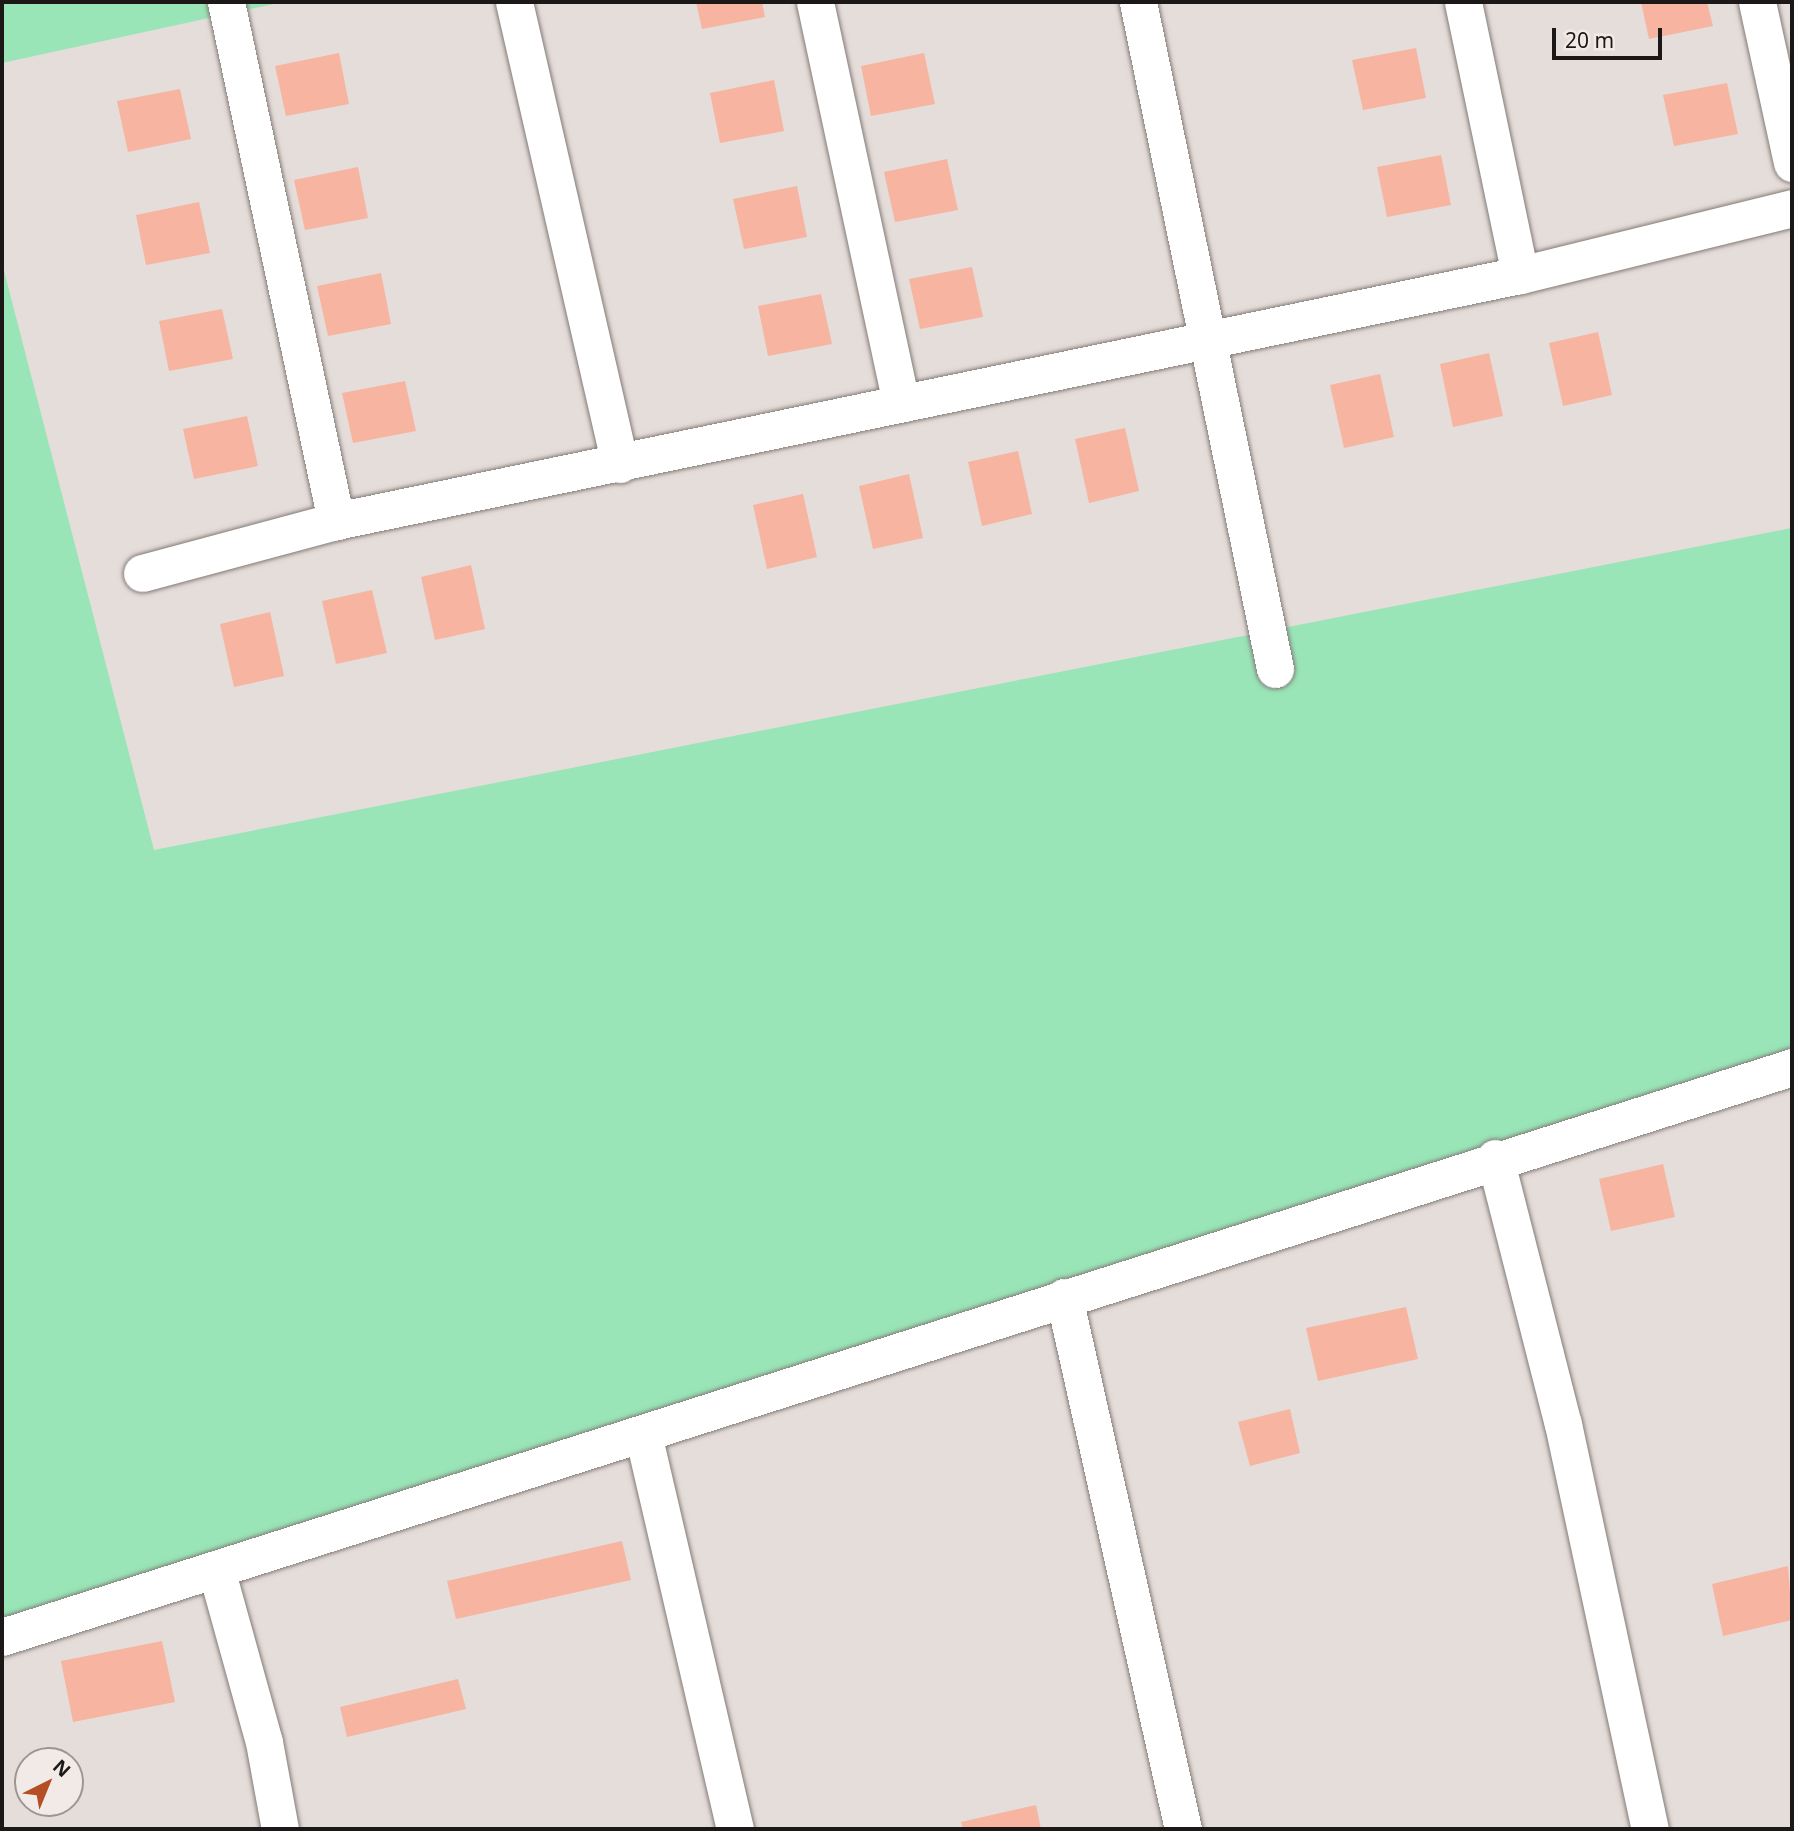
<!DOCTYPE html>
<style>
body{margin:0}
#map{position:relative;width:1794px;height:1831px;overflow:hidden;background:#e5ddd9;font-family:"Noto Sans",sans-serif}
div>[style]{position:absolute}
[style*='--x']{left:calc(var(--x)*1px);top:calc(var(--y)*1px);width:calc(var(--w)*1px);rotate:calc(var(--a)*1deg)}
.green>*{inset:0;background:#99e5b7}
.building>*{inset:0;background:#f6b4a1}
.roads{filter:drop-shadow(0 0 2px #837b78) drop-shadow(0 0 2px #837b78)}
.street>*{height:37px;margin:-18.5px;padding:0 18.5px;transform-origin:18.5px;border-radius:18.5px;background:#fff}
span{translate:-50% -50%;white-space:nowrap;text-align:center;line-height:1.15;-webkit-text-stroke:6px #f2eae6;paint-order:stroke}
.frame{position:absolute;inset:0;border:4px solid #1b1817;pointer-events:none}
.north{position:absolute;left:14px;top:1747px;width:70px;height:70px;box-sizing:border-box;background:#f2eae6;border:2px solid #9c9693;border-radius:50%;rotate:43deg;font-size:19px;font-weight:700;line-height:28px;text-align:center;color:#1b1817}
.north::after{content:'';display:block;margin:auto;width:24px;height:32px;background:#b44e25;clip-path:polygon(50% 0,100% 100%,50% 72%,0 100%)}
.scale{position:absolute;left:1552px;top:28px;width:110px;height:32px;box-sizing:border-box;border:4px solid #1b1817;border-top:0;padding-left:9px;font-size:21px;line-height:24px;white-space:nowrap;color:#1b1817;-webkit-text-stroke:5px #f2eae6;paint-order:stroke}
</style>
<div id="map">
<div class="green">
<i style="clip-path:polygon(2px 2px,283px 2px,2px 63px)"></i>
<i style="clip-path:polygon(2px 263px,154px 850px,1792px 528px,1792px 1061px,2px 1633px)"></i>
</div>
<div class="building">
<i style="clip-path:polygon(696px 2px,762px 2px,765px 17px,702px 29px)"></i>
<i style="clip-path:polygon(1641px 2px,1707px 2px,1713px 26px,1649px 39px)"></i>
<i style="clip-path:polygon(1416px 48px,1426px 98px,1363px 110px,1352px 60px)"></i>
<i style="clip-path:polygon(339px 53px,349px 104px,286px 116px,275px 66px)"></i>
<i style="clip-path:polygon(924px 53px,935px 104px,871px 116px,861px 66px)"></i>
<i style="clip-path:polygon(774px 80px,784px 131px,720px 143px,710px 93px)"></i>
<i style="clip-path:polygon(1727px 83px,1738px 134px,1674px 146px,1663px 95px)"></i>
<i style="clip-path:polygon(180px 89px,191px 139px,128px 152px,117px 101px)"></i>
<i style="clip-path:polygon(1441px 155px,1451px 205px,1387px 217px,1377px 167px)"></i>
<i style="clip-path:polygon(947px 159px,958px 210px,895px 222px,884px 172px)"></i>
<i style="clip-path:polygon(358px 167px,368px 218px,305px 230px,294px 180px)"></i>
<i style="clip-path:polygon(797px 186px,807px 237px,744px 249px,733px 199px)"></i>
<i style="clip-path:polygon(199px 202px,210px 253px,146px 265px,136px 215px)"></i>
<i style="clip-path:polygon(972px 267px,983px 317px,920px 329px,909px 279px)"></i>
<i style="clip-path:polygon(381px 273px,391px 324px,328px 336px,317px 286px)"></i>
<i style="clip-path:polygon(821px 294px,832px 344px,768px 356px,758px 306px)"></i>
<i style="clip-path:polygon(222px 309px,233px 359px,169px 371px,159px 321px)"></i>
<i style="clip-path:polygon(1598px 332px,1612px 395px,1563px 406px,1549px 343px)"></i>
<i style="clip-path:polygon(1489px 353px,1503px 416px,1453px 427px,1440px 364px)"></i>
<i style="clip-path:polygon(1380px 374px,1394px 437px,1344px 448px,1330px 385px)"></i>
<i style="clip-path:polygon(405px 381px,416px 431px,353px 443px,342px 393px)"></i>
<i style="clip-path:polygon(247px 416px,258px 466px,194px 479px,183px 429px)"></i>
<i style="clip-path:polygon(1125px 428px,1139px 491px,1089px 503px,1075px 439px)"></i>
<i style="clip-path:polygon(1018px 451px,1032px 514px,982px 526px,968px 462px)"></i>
<i style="clip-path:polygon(909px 474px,923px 538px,873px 549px,859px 486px)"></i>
<i style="clip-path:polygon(803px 494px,817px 557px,767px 569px,753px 505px)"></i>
<i style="clip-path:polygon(471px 565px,485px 629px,435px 640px,421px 577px)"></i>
<i style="clip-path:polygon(372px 590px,387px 653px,336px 664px,322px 601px)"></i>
<i style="clip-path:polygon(270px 612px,284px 676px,234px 687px,220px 624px)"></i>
<i style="clip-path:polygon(1663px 1164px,1675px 1217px,1611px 1231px,1599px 1179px)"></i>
<i style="clip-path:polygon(1406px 1307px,1418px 1359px,1318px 1381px,1306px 1328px)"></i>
<i style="clip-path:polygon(1290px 1409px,1300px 1453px,1250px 1466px,1238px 1422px)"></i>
<i style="clip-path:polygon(622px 1541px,631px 1580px,456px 1619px,447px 1581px)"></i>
<i style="clip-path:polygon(1788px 1566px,1792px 1620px,1723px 1636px,1712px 1584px)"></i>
<i style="clip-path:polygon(162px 1641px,175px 1702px,73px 1722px,61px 1661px)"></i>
<i style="clip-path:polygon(458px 1679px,466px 1709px,347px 1737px,340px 1707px)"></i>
<i style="clip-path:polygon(1036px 1805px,1041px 1829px,963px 1829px,961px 1822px)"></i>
</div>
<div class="roads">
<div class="street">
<i style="--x:226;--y:2;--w:531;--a:78.03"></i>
<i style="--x:514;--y:2;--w:474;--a:77.1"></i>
<i style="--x:815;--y:2;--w:409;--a:77.9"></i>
<i style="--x:1138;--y:2;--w:681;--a:78.39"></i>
<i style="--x:1463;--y:2;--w:279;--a:78.2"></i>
<i style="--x:1757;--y:2;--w:165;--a:77.7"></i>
<i style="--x:142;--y:573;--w:201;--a:-15"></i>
<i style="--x:336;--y:521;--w:1209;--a:-11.74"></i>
<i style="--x:1520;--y:275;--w:280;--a:-13.8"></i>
<i style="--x:1495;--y:1158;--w:275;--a:75.7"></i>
<i style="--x:1563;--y:1424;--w:414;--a:77.9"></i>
<i style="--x:1064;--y:1297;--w:545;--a:77.39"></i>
<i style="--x:643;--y:1434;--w:406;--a:76.9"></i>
<i style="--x:216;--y:1569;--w:180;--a:74.5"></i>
<i style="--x:264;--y:1742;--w:88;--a:79.6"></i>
<i style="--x:2;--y:1637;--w:1879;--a:-17.66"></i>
</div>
</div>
<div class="frame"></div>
<div class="north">N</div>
<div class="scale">20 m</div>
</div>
